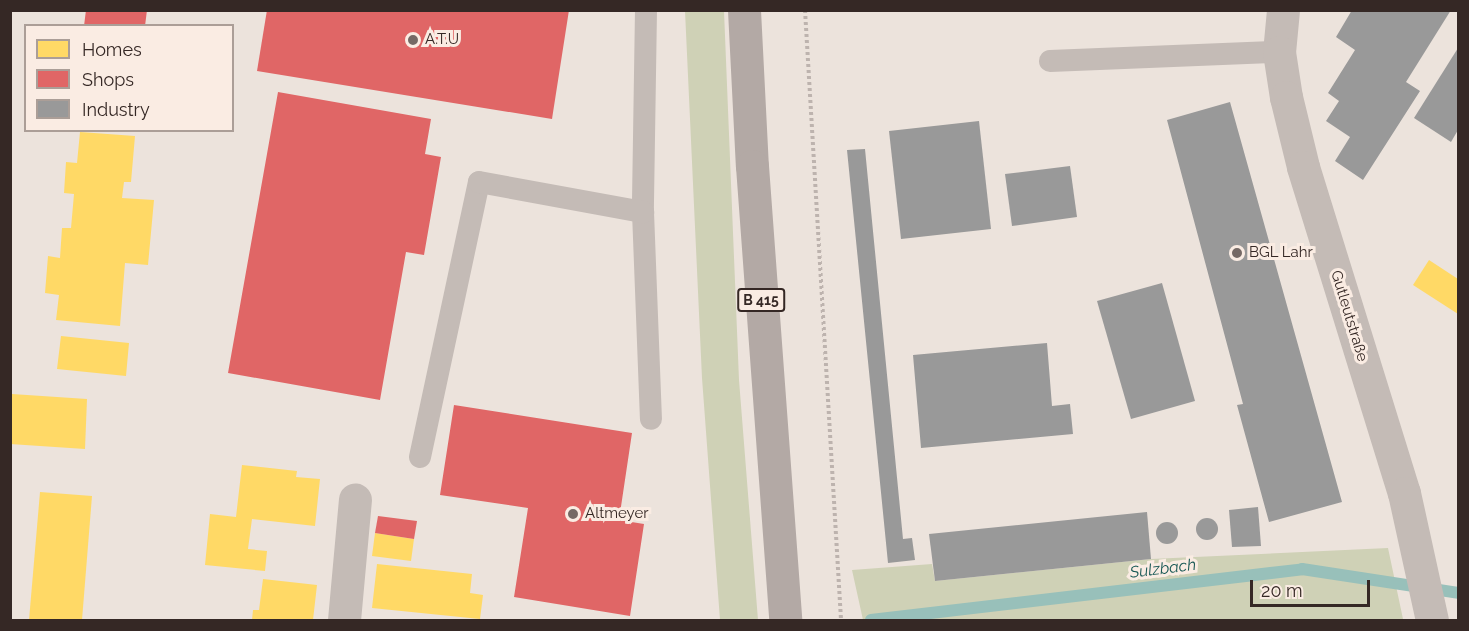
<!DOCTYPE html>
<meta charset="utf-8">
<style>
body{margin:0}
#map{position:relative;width:1469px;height:631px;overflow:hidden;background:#ece3dc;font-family:Raleway,sans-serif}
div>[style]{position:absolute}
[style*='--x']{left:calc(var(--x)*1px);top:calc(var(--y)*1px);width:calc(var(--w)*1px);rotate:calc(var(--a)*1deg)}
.green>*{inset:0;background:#cfd1b6}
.homes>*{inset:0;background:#ffd966}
.shops>*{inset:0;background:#e06666}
.industry>*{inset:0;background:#999}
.round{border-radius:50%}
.stream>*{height:12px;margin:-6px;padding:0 6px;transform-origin:6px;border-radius:6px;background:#98c0ba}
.path>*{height:4px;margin-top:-2px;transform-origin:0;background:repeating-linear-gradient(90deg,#bdb3ae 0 3px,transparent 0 6px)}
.service>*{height:22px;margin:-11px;padding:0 11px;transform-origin:11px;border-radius:11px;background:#c4bbb6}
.minor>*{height:33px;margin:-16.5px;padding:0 16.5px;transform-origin:16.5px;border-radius:16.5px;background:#c4bbb6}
.primary>*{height:33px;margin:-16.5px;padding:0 16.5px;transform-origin:16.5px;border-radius:16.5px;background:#b3a9a5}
.dots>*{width:16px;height:16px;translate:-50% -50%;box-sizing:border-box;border:3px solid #faece3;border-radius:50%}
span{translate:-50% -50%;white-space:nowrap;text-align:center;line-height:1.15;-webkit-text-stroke:6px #faece3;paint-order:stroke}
.shield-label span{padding:2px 4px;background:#faece3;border:2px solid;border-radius:4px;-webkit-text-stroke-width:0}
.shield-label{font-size:14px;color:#352825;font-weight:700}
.poi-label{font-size:15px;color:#352825}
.left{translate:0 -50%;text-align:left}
.street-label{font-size:15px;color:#352825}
.water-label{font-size:16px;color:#185855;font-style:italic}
.frame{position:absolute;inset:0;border:12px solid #352825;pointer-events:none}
.legend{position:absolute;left:24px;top:24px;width:210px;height:108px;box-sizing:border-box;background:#faece3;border:2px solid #ab9e97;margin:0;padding:8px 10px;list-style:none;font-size:18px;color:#352825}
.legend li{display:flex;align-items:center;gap:12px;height:30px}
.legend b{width:30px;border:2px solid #ab9e97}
.scale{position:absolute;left:1250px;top:580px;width:120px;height:27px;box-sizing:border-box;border:3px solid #352825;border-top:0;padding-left:8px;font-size:18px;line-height:21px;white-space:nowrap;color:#352825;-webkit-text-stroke:4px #faece3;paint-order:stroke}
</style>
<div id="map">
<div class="green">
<i style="clip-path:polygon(685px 11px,724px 11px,739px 380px,758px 620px,720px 620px,702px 378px)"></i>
<i style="clip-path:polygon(1388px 548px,1403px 619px,863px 620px,852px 570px,932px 564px,935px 581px,1151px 559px)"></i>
</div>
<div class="homes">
<i style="clip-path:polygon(80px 132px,135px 136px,131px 182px,124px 182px,122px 198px,154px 200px,148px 265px,125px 263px,120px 326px,56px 320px,59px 295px,45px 293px,48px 256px,60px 258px,62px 228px,71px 228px,74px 194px,64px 193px,66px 162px,77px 163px)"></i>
<i style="clip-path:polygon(1429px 260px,1458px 279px,1458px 314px,1413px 285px)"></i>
<i style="clip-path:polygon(61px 336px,129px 343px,126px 376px,57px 369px)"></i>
<i style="clip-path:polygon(12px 394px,87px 399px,85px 449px,10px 444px)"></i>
<i style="clip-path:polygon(242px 465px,297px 471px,296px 477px,320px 479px,315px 526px,252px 519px,248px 549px,267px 551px,265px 571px,205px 565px,210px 514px,236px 517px)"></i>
<i style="clip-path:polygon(40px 492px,92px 496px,82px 620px,29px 620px)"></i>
<i style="clip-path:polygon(375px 533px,414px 539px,411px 561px,372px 556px)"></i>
<i style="clip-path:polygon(377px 564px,472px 574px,470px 593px,483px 595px,480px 619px,372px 608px)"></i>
<i style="clip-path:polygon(263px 579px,317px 585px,313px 620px,252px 620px,253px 610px,259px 610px)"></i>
</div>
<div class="shops">
<i style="clip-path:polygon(86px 10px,147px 10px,145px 26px,84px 26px)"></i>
<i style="clip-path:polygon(267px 10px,569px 10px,552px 119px,257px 71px)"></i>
<i style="clip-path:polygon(278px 92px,431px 119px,425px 154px,441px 157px,424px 255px,406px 252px,380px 400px,228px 373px)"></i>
<i style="clip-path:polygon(454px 405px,632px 433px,619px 520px,644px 524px,630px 616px,514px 597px,528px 508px,440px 495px)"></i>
<i style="clip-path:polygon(378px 516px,417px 521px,414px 539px,375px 533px)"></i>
</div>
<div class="industry">
<i style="clip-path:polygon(1352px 10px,1451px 10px,1406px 82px,1420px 91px,1363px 180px,1335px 161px,1350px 137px,1326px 121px,1339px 101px,1328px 93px,1355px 50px,1336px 37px)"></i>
<i style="clip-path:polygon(1458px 48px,1458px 130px,1451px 142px,1414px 118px)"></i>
<i style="clip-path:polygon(1230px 102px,1342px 502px,1269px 522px,1237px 405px,1243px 404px,1167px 120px)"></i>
<i style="clip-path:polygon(979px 121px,991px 229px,901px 239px,889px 131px)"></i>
<i style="clip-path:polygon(865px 149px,903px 539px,912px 538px,915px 560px,888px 563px,847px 150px)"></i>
<i style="clip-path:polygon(1070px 166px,1077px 217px,1012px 226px,1005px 174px)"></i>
<i style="clip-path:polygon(1162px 283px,1195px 401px,1131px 419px,1097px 301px)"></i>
<i style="clip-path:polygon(1047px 343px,1052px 406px,1070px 404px,1073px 434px,921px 448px,913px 355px)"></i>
<i style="clip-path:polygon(1258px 507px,1261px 546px,1232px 547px,1229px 510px)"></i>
<i style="clip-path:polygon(1147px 512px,1151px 559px,935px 581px,929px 534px)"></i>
<i class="round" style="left:1196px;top:518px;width:22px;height:22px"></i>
<i class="round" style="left:1156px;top:522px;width:22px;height:22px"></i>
</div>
<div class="stream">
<i style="--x:871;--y:620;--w:434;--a:-6.7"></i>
<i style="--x:1302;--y:569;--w:158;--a:8.7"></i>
</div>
<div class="path">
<i style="--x:805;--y:10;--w:611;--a:86.62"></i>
</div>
<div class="service">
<i style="--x:646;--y:10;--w:202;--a:90.9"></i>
<i style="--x:643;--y:212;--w:207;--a:87.8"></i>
<i style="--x:1050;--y:61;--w:229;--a:-2.3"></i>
<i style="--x:420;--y:457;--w:281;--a:-77.9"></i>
<i style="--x:479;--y:182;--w:167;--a:10.4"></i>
</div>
<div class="minor">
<i style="--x:1283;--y:10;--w:42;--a:95.4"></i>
<i style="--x:1279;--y:52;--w:46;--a:81.2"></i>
<i style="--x:1286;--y:97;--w:72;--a:76.3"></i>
<i style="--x:1303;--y:167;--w:341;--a:72.8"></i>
<i style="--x:1404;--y:493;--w:130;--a:77.6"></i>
<i style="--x:344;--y:620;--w:121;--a:-84.8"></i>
</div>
<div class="primary">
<i style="--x:744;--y:10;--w:156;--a:87.1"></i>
<i style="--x:752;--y:166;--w:455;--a:85.8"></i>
</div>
<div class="dots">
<i style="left:413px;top:40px;background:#756965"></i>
<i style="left:1237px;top:253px;background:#756965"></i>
<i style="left:573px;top:514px;background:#756965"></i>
</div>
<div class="shield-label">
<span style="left:761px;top:300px">B 415</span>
</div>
<div class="poi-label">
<span class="left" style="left:425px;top:40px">A.T.U</span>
<span class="left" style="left:1249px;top:253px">BGL Lahr</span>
<span class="left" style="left:585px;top:514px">Altmeyer</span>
</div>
<div class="street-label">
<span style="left:1349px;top:316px;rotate:73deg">Gutleutstraße</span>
</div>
<div class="water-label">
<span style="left:1163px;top:569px;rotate:-7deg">Sulzbach</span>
</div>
<div class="frame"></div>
<ul class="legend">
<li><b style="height:16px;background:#ffd966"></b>Homes</li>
<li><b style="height:16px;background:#e06666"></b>Shops</li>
<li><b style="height:16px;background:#999"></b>Industry</li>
</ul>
<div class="scale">20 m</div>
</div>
